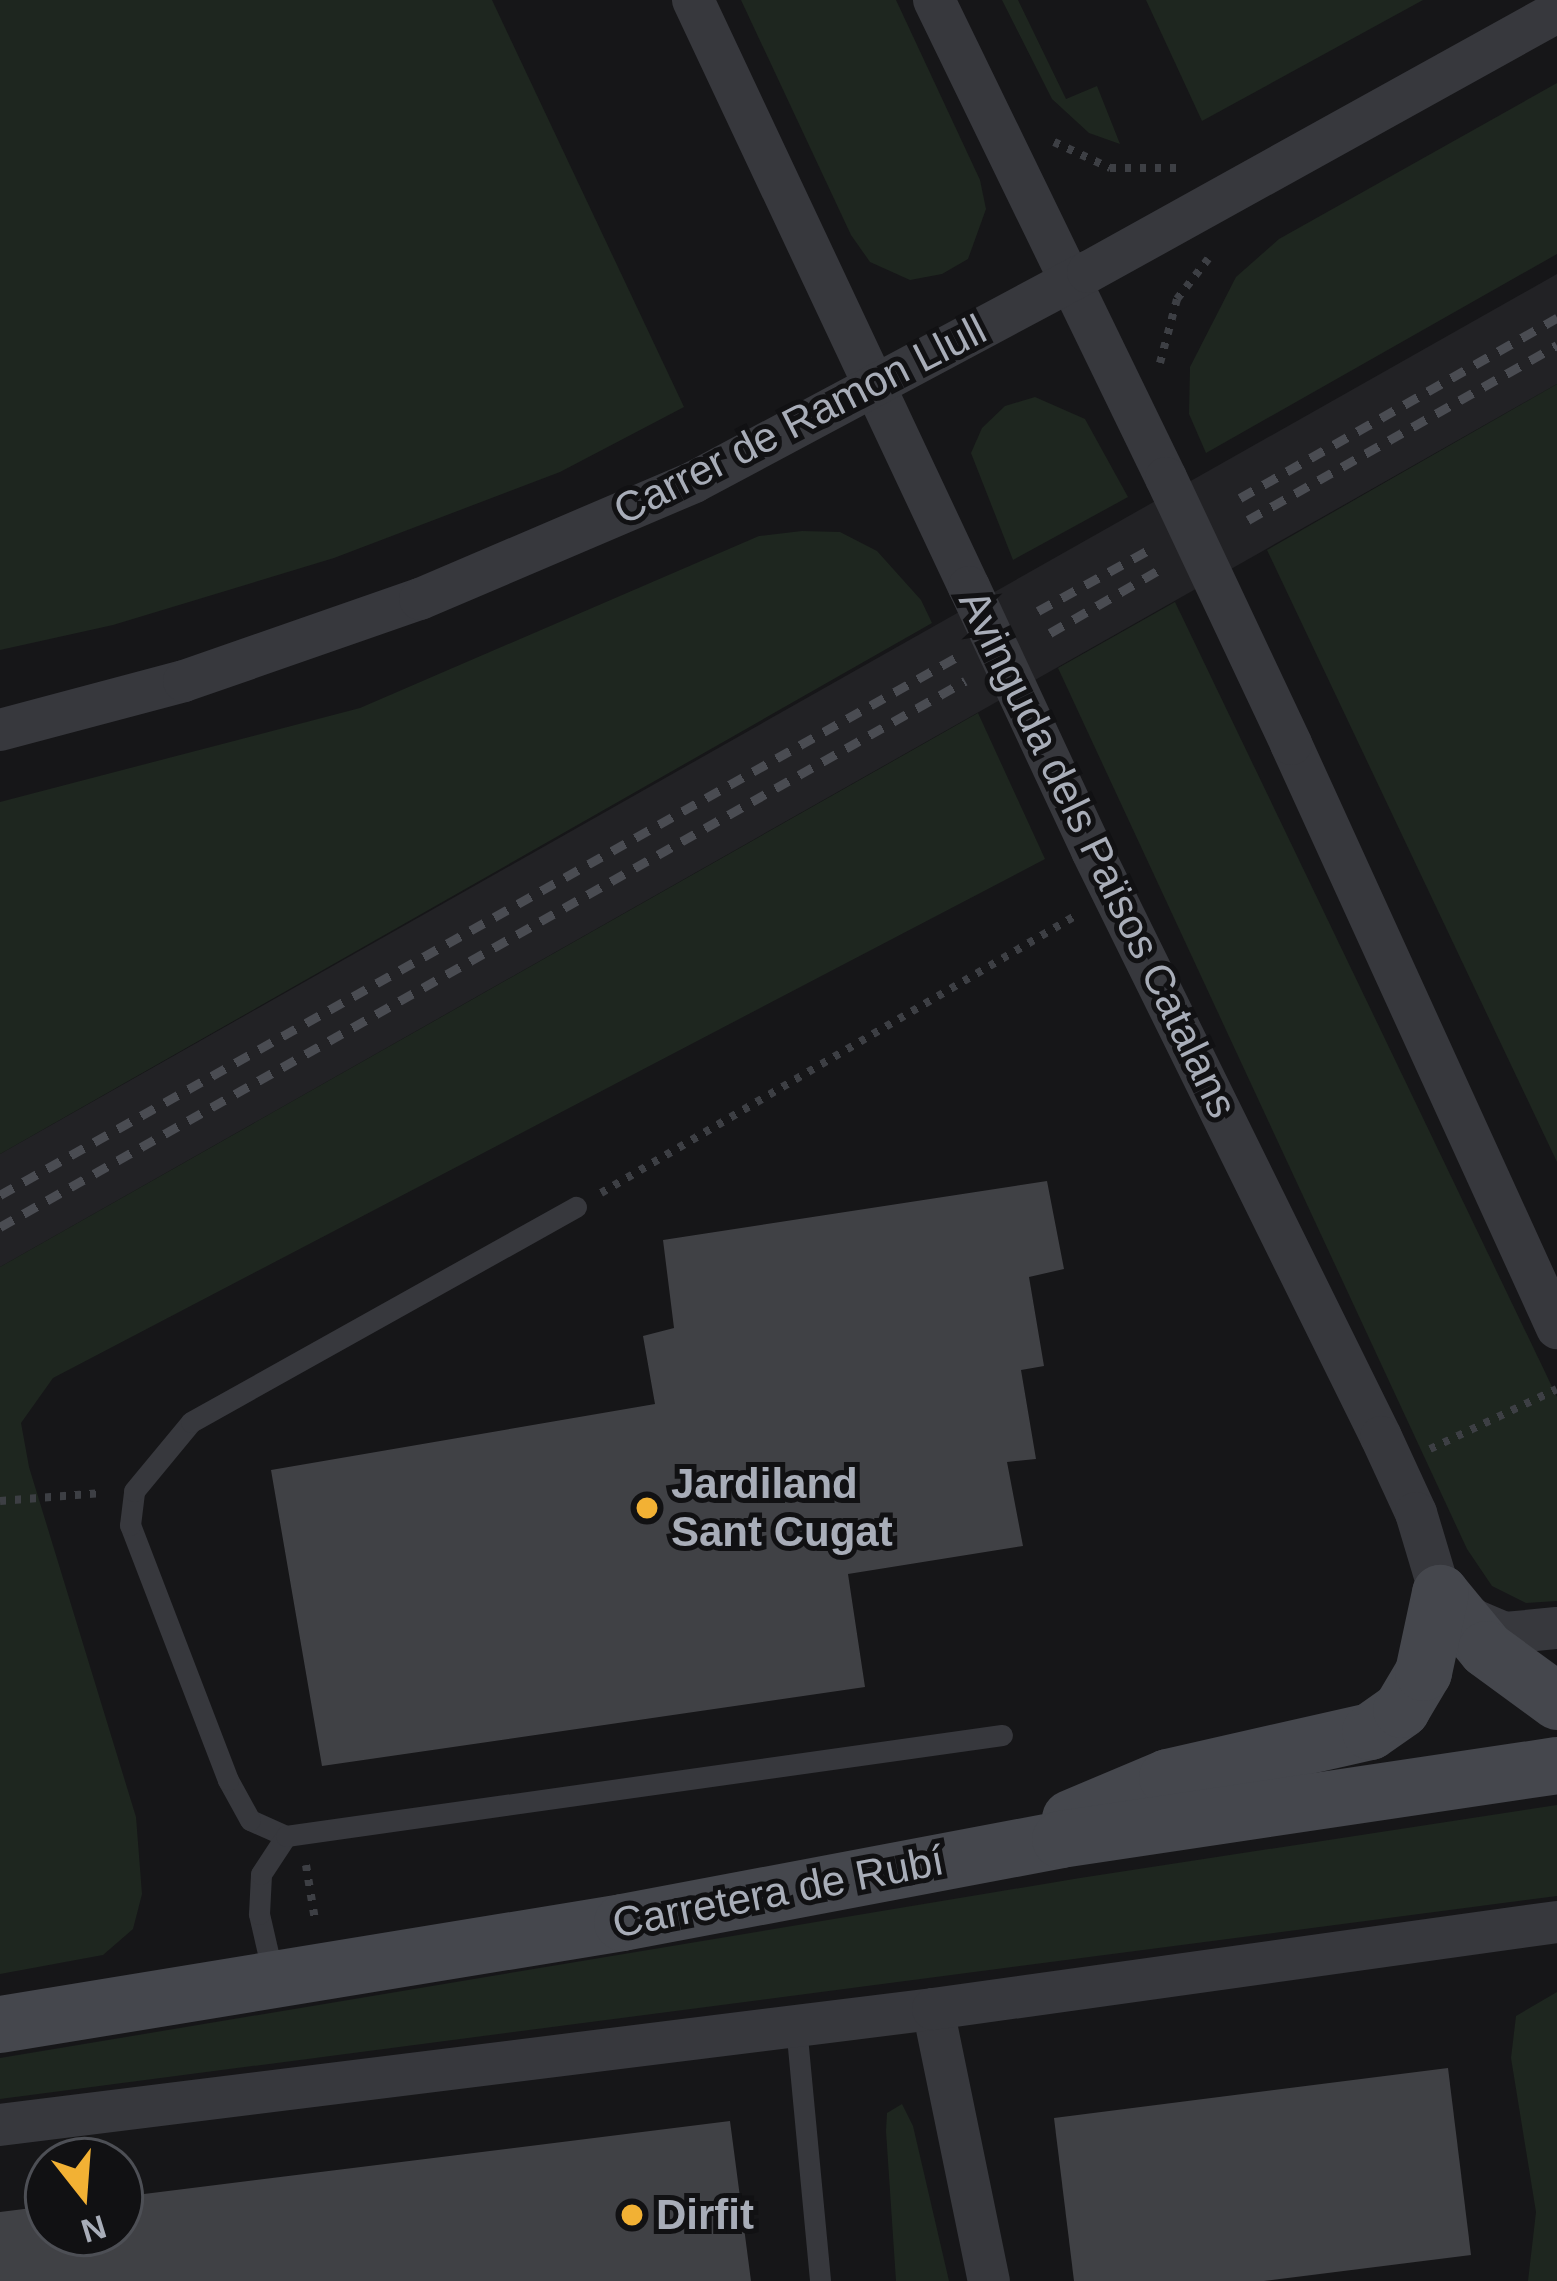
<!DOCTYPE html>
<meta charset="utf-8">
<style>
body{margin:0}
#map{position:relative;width:1557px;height:2281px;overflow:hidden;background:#161618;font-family:Helvetica,sans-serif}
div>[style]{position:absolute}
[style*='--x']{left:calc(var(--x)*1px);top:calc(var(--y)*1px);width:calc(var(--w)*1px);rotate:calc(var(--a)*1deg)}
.built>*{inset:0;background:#222225}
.green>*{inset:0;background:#1e261f}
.building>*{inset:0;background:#404145}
.path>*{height:8px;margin-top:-4px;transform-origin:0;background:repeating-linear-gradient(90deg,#3d3f44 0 6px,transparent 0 15px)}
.lane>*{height:21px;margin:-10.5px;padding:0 10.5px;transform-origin:10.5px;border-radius:10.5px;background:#37383d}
.street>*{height:42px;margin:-21px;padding:0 21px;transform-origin:21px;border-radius:21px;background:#37383d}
.secondary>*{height:57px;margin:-28.5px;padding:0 28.5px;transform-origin:28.5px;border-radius:28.5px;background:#45474d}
.rail>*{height:9px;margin-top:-4.5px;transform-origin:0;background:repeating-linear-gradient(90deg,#4a4c52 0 15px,transparent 0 27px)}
.street-bridge>*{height:42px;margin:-21px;padding:0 21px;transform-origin:21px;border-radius:21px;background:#37383d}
.dots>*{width:33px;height:33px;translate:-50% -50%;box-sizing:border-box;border:6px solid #111113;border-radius:50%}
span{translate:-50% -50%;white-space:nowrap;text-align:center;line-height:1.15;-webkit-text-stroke:10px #111113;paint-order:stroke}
.street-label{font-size:42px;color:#a8adb8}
.poi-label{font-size:42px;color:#a8adb8;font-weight:700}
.left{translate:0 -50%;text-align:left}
.north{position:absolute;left:24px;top:2137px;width:120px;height:120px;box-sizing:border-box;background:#111113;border:3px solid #4d4f55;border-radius:50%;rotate:163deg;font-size:33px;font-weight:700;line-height:48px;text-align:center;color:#a8adb8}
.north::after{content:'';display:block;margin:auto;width:42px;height:54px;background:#f2b134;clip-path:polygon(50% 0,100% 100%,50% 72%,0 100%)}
</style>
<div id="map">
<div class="built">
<i style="clip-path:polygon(1557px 274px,1557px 384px,0 1267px,0 1154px)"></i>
</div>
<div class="green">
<i style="clip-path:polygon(0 0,492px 0,684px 407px,560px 472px,334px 558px,113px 625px,0 650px)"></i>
<i style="clip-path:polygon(741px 0,896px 0,980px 180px,986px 209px,968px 259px,942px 274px,910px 280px,870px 262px,851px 235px)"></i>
<i style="clip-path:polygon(1002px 0,1018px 0,1066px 99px,1097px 86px,1120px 144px,1089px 133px,1052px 99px)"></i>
<i style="clip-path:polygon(1146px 0,1423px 0,1202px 121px)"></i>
<i style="clip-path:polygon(1557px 83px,1557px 254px,1206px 453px,1189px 414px,1190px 367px,1236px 277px,1279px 239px)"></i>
<i style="clip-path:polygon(1557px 384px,1557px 1162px,1267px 550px)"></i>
<i style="clip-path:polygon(1035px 397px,1085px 419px,1128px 497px,1013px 560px,971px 453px,982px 428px,1005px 406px)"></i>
<i style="clip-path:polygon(802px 531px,840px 532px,877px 551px,921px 600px,932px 623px,0 1154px,0 802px,360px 708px,759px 536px)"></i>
<i style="clip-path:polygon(1175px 602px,1557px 1397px,1557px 1601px,1526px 1603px,1492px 1586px,1467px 1549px,1058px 668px)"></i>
<i style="clip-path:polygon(978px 713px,1045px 859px,53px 1378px,21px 1423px,29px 1467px,136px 1817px,142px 1894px,133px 1929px,103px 1955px,0 1974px,0 1267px)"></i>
<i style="clip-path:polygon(1557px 1805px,1557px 1896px,0 2099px,0 2058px,1080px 1878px)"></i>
<i style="clip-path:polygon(1557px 1992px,1557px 2281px,1528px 2281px,1536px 2212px,1511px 2058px,1516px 2016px)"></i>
<i style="clip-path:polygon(902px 2104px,913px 2126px,949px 2281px,896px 2281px,886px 2131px,887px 2113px)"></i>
</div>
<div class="building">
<i style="clip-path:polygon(1047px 1181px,1064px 1269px,1029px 1277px,1044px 1366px,1021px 1370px,1036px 1459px,1007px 1462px,1023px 1546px,848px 1574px,865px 1687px,322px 1766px,271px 1470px,655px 1404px,643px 1336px,674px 1328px,663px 1240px)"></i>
<i style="clip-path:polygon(1448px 2068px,1471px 2255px,1264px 2281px,1074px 2281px,1054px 2118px)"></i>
<i style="clip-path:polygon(730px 2121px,751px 2281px,0 2281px,0 2212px,48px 2206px,48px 2233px,120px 2233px,120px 2197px)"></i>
</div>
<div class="path">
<i style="--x:1054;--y:142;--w:62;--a:24.9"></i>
<i style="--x:1110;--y:168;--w:66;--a:0"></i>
<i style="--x:1160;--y:363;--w:66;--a:-75.1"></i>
<i style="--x:1177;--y:299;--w:51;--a:-52.2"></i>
<i style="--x:601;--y:1193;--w:549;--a:-30.3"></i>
<i style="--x:1430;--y:1449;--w:140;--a:-25.3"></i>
<i style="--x:0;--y:1501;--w:102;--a:-4.5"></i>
<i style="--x:306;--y:1865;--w:56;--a:80.7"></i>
</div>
<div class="lane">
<i style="--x:286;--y:1836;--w:39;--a:-156"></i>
<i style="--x:250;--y:1820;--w:46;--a:-118.8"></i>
<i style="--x:228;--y:1780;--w:273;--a:-111"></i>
<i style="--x:130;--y:1525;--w:34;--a:-83"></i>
<i style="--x:134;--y:1491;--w:89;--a:-50.4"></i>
<i style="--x:191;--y:1422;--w:441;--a:-29.2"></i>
<i style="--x:274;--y:1979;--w:67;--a:-103"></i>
<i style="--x:259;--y:1914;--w:40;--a:-87.1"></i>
<i style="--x:261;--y:1874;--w:45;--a:-56.7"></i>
<i style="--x:286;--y:1836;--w:723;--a:-8.03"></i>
<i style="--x:796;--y:2026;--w:256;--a:84.6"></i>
</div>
<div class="street">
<i style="--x:693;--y:0;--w:649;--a:64.82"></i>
<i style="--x:934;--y:0;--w:531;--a:64.11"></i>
<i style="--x:0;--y:730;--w:190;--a:-14.9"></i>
<i style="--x:184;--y:681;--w:250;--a:-19.2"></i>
<i style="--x:420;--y:599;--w:298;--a:-23.1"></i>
<i style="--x:694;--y:482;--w:446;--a:-28.1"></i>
<i style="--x:1088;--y:272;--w:536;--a:-29"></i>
<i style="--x:1291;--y:744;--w:642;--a:65.51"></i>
<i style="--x:1092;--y:851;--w:653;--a:63.75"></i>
<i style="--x:1381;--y:1437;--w:84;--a:65.3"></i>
<i style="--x:1416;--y:1513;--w:84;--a:73.3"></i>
<i style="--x:1440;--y:1593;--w:43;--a:38.5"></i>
<i style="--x:1474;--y:1620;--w:34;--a:23"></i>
<i style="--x:1505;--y:1633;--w:52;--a:-5.5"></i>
<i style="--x:933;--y:2009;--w:278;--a:78.4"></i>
<i style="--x:0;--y:2125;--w:940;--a:-7.09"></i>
<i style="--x:933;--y:2009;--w:630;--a:-7.94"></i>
</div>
<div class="secondary">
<i style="--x:1440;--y:1593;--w:72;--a:50.6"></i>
<i style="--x:1486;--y:1649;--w:88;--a:36.2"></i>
<i style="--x:1070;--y:1818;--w:105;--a:-22.9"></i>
<i style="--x:1167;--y:1777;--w:208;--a:-12.8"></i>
<i style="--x:1370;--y:1731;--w:38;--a:-35"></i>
<i style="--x:1401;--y:1709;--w:43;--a:-59.3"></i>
<i style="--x:1423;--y:1672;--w:81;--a:-77.9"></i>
<i style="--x:0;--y:2024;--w:630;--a:-9.31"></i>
<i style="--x:622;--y:1922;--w:446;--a:-10.7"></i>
<i style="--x:1060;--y:1839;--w:502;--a:-8.47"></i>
</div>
<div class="rail">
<i style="--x:1240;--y:498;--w:365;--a:-29.6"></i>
<i style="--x:1248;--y:520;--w:355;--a:-29.5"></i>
<i style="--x:1038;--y:611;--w:132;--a:-28.9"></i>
<i style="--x:1050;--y:633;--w:132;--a:-30.1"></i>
<i style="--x:0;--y:1195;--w:1096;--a:-29.35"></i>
<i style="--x:0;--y:1227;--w:1109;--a:-29.5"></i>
</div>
<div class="street-bridge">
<i style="--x:1166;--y:478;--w:294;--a:64.8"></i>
<i style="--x:969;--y:587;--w:291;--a:65"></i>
</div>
<div class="dots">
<i style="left:647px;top:1508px;background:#f2b134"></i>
<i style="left:632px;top:2215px;background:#f2b134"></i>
</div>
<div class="street-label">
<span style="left:800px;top:420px;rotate:-27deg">Carrer de Ramon Llull</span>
<span style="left:1098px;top:854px;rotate:64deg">Avinguda dels Països Catalans</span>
<span style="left:778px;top:1892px;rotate:-11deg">Carretera de Rubí</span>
</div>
<div class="poi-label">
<span class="left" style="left:671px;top:1508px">Jardiland<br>Sant Cugat</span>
<span class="left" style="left:656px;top:2215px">Dirfit</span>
</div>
<div class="north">N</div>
</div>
